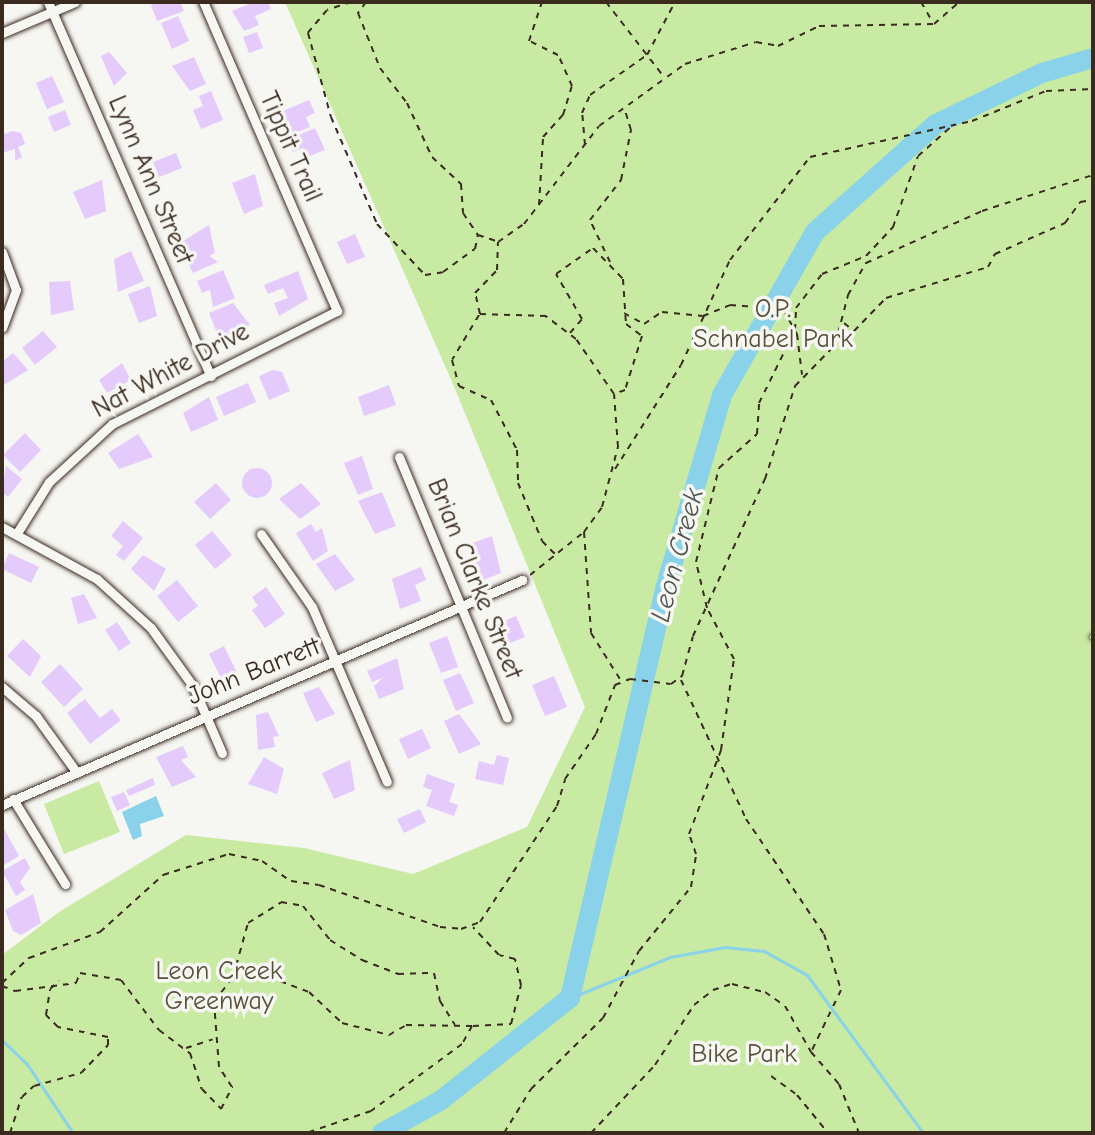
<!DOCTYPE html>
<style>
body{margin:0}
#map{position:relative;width:1095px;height:1135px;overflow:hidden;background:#f6f6f2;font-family:"Comic Neue",sans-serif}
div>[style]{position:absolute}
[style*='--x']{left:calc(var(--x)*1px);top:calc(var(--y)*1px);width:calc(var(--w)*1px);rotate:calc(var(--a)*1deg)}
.green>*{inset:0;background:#c8eaa3}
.water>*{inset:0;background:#89d2ea}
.stream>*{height:3px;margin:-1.5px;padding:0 1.5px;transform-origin:1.5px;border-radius:1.5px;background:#89d2ea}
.river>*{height:20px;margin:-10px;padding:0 10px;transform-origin:10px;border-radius:10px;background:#89d2ea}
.building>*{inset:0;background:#e4cbfb}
.round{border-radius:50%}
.path>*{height:2px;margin-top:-1px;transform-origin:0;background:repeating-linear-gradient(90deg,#3b2a1e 0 6px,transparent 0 12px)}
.roads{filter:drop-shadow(0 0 2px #3b2a1e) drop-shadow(0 0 2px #3b2a1e)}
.service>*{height:4px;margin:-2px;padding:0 2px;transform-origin:2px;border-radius:2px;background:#f6f6f2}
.minor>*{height:9px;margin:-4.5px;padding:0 4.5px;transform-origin:4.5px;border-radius:4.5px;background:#f6f6f2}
span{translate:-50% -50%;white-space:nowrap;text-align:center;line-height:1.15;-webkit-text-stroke:7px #f6f6f2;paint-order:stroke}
.street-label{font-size:26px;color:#3b2a1e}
.park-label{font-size:26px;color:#575039}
.water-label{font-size:28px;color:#4e5451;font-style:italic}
.frame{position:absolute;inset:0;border:4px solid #3b2a1e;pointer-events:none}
</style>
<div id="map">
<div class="green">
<i style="clip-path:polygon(285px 2px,1093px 2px,1093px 1133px,2px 1133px,2px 955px,59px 912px,186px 835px,304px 848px,413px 874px,527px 827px,585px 707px,453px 384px)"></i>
<i style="clip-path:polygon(99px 781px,120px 832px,64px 854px,44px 804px)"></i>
</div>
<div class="water">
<i style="clip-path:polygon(156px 796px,164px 816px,140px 824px,142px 836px,133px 840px,122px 812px)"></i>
</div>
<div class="stream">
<i style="--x:570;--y:998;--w:108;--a:-22.3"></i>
<i style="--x:670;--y:957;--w:56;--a:-10.3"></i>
<i style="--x:725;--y:947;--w:39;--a:6"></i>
<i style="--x:764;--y:951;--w:49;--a:29.2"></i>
<i style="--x:807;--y:975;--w:196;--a:53.7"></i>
<i style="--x:2;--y:1040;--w:35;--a:44"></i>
<i style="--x:27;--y:1064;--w:83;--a:56.3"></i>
</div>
<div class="river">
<i style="--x:382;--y:1133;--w:66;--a:-28.9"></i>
<i style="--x:440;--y:1101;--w:166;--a:-38.4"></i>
<i style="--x:570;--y:998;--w:420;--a:-76.9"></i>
<i style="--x:665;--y:589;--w:202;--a:-73.6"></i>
<i style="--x:722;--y:395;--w:188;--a:-60.3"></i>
<i style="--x:815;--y:232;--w:162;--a:-41.8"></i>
<i style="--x:936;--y:124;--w:118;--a:-25.7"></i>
<i style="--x:1042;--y:73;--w:53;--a:-16.4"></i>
</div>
<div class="building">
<i style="clip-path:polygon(158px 2px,180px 2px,184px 11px,157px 21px,151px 5px)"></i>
<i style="clip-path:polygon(254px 2px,268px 2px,271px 9px,255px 16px,259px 25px,244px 31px,232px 11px)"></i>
<i style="clip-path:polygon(178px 16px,189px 41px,172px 49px,161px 23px)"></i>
<i style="clip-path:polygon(257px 32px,263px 48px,249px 53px,243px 37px)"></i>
<i style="clip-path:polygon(109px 52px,127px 73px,114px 86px,101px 56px)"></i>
<i style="clip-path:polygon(194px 57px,206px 84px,190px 91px,172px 66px)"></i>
<i style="clip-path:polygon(52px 76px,64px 102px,47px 109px,36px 83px)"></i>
<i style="clip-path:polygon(211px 91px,223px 120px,201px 129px,193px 110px,203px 106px,199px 96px)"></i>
<i style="clip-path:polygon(309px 100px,315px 113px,306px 117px,310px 127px,286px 137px,276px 114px)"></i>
<i style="clip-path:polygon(65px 110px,71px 125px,54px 132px,48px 117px)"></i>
<i style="clip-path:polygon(315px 128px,325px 150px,307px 157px,303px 148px,293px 152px,287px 140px)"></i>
<i style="clip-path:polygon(12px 131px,21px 133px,25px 144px,18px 147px,22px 157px,15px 161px,15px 149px,2px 153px,2px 135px)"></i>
<i style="clip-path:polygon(176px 153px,182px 168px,159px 177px,153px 162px)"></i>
<i style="clip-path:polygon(255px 174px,263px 206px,244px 214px,232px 183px)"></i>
<i style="clip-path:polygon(102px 180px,106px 211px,85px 219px,73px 192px)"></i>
<i style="clip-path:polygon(209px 225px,215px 253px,209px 256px,218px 262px,193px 273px,178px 244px)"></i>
<i style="clip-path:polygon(355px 234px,365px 257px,347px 264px,337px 242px)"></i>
<i style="clip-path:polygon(131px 251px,144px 281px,118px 292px,114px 259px)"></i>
<i style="clip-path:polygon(223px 270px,235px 298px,213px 307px,210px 290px,202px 293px,197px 281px)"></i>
<i style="clip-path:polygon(298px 271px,308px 299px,279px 316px,274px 303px,288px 298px,283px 288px,268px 294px,264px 285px)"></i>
<i style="clip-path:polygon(70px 281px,74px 310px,51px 315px,49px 282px)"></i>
<i style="clip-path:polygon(150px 286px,157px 316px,139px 323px,128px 294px)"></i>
<i style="clip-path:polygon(233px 303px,250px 325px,219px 338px,209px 313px)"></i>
<i style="clip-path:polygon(43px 331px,57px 347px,35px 365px,22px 348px)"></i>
<i style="clip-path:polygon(13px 353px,28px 370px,2px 386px,2px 362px)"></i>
<i style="clip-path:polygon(122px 363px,131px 380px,107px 393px,99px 380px)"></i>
<i style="clip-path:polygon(273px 370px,282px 372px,290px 391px,269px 400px,259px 376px)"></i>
<i style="clip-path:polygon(248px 383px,256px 402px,224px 416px,216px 397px)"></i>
<i style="clip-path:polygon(389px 385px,396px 405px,364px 416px,358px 397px)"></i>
<i style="clip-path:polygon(209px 397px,218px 420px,191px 432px,183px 413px)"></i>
<i style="clip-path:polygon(25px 433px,41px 450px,20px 472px,3px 455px)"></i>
<i style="clip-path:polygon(138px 434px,153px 457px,119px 469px,108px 453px)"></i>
<i style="clip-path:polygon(362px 456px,373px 489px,358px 495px,344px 463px)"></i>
<i style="clip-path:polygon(6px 466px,22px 479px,8px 497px,2px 492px)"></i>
<i class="round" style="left:242px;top:468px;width:30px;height:30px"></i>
<i style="clip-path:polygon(216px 483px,231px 500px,210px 519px,194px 502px)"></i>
<i style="clip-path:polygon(301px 483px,321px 504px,300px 519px,279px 499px)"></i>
<i style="clip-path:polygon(382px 492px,396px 526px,375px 534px,358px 501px)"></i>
<i style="clip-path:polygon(123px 521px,143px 538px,124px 561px,116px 555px,123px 546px,111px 536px)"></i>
<i style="clip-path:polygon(311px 524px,316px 532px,322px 528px,328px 551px,313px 561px,296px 533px)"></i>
<i style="clip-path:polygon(212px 531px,232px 555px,215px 569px,195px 545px)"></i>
<i style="clip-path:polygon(492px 536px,501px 573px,481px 581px,467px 545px)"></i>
<i style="clip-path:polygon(9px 553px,39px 567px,31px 583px,2px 569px)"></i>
<i style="clip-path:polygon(335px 554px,355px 580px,335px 591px,316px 564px)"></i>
<i style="clip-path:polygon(143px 555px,166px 569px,154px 591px,131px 569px)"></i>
<i style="clip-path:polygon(421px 567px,426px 580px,415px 585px,421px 601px,400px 609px,392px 579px)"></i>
<i style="clip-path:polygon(177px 580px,198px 606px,178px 622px,157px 596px)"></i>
<i style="clip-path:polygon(266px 587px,285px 614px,265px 628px,252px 610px,258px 606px,252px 597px)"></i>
<i style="clip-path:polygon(84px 594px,97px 618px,78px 624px,71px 598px)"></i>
<i style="clip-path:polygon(516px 616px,525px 637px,510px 643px,501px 622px)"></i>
<i style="clip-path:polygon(117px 622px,131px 643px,119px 651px,105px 630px)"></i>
<i style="clip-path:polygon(447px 636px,458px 667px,441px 673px,429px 643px)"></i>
<i style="clip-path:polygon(23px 639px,41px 656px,30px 677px,7px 656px)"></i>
<i style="clip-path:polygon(224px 646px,239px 677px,224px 684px,209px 654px)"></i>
<i style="clip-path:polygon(397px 658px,404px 689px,379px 699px,374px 686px,384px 677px,372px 682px,367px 671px)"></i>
<i style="clip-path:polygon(60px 664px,83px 689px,64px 707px,41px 682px)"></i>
<i style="clip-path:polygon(460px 673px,474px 703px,456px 711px,443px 680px)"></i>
<i style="clip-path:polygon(554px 676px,567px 707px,545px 716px,532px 685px)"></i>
<i style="clip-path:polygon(319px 687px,335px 714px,316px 722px,303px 693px)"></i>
<i style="clip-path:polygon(85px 699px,100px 718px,112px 709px,121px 720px,90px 744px,67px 713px)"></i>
<i style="clip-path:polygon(268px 712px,279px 736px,273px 737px,275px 747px,258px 750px,256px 715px)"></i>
<i style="clip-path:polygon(459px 714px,481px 744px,459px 754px,444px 721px)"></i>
<i style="clip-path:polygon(422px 729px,431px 748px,408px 759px,399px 739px)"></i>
<i style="clip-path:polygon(183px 746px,188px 757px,181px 760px,196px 777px,172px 787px,156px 757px)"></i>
<i style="clip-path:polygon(497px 755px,509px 758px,503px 785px,475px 779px,479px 761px,494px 765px)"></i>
<i style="clip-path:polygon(264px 757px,284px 769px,277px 794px,248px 784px)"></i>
<i style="clip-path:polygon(350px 760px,355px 790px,334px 799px,322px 773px)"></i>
<i style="clip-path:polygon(427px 774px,455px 784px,449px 802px,458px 805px,454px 816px,426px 806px,432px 790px,423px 787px)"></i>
<i style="clip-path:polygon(153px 778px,155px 785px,129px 796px,126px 790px)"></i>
<i style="clip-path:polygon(124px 792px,130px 805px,117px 811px,111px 797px)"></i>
<i style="clip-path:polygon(420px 809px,426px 822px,404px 833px,397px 819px)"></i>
<i style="clip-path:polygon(2px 825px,19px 856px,2px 866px)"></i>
<i style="clip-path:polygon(25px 858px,30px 868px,20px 882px,25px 890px,16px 896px,2px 871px)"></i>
<i style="clip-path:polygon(33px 894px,41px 923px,21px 935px,13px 931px,5px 910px)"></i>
</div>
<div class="path">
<i style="--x:351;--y:2;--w:25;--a:162"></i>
<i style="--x:327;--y:10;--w:30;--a:130"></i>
<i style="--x:308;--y:33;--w:87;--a:74.7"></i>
<i style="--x:331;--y:117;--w:116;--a:66.7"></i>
<i style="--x:377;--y:224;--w:70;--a:46.7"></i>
<i style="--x:425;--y:275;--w:18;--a:-9"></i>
<i style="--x:443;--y:272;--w:39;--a:-36"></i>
<i style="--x:475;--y:249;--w:14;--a:-78"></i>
<i style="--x:366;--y:2;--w:14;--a:126"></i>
<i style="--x:358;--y:13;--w:59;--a:68.2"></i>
<i style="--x:380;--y:68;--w:44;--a:52.4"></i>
<i style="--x:407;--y:103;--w:60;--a:65.2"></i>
<i style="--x:432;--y:157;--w:40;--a:43"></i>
<i style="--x:461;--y:184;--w:29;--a:86"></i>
<i style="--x:463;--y:213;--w:27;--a:56"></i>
<i style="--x:478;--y:235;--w:20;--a:18"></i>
<i style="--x:606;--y:2;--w:95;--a:52.3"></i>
<i style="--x:856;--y:2;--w:31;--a:0"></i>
<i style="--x:921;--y:2;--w:22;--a:60"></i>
<i style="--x:585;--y:145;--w:32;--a:-95"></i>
<i style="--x:582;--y:113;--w:20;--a:-66"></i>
<i style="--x:590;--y:95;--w:70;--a:-35.1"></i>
<i style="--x:647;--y:55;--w:60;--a:-62.2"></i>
<i style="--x:539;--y:205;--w:68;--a:-86.6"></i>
<i style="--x:543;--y:137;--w:30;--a:-48"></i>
<i style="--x:563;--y:115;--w:30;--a:-73"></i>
<i style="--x:572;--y:86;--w:34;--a:-114"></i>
<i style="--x:558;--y:55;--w:32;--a:-154"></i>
<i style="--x:529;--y:41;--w:41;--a:-71.6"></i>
<i style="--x:610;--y:262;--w:47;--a:-115.5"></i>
<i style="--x:590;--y:220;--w:51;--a:-52.2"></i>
<i style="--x:621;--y:180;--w:51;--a:-78.7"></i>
<i style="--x:631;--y:130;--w:21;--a:-107"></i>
<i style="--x:624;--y:313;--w:23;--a:29"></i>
<i style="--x:644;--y:324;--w:22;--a:-34"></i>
<i style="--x:662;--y:312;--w:41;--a:5.6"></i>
<i style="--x:703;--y:316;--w:29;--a:-22"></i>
<i style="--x:730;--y:305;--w:53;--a:4.3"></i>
<i style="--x:783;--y:309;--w:29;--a:61"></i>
<i style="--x:797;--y:334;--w:41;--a:83"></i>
<i style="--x:479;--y:315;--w:52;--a:121"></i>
<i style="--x:452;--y:360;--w:27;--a:75"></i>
<i style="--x:459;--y:386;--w:35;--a:24"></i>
<i style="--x:491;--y:400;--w:56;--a:62.5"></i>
<i style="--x:517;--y:450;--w:33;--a:88"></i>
<i style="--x:518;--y:483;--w:63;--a:67.5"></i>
<i style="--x:542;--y:541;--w:18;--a:45"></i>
<i style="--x:844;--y:323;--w:13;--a:39"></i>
<i style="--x:854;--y:331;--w:46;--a:-45.9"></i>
<i style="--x:886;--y:298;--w:107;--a:-16.9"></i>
<i style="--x:988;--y:267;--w:15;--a:-62"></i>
<i style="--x:995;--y:254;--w:77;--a:-23.9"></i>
<i style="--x:1065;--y:223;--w:26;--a:-54"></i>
<i style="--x:1080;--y:202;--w:13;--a:-9"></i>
<i style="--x:570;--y:333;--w:18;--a:-49"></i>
<i style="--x:582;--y:319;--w:52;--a:-120"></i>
<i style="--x:556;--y:274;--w:45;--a:-35.1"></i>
<i style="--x:593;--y:248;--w:43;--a:45.9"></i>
<i style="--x:623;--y:279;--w:45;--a:86.2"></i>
<i style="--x:626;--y:324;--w:20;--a:37"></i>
<i style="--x:642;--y:336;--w:57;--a:107.5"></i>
<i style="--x:625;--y:390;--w:12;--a:160"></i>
<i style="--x:615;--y:469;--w:123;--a:-57.6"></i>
<i style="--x:681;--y:365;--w:116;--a:-65"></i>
<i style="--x:730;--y:260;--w:130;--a:-52.2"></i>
<i style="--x:810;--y:157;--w:166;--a:-12.5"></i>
<i style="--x:972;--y:121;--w:80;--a:-22.1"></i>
<i style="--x:1046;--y:91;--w:47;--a:-2.4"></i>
<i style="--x:584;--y:532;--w:101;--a:86"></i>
<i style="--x:591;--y:633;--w:54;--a:57.8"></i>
<i style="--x:530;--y:575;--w:69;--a:-38.5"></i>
<i style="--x:584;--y:532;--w:31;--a:-54"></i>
<i style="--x:602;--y:507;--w:62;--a:-75.1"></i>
<i style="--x:618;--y:447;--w:53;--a:-94.3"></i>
<i style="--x:614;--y:394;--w:67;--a:-124.6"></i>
<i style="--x:576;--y:339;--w:38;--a:-143"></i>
<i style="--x:546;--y:316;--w:66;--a:-178.3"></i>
<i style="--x:480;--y:314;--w:22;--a:-103"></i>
<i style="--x:475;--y:293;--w:32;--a:-46"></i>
<i style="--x:497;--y:270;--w:28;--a:-88"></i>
<i style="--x:498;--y:242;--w:32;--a:-35"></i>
<i style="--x:524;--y:224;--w:123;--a:-52.6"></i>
<i style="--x:599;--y:126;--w:106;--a:-35.8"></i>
<i style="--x:685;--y:64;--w:74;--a:-17.2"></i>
<i style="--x:756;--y:42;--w:22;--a:10"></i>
<i style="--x:778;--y:46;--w:46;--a:-26"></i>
<i style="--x:819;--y:26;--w:115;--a:-1"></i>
<i style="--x:934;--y:24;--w:33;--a:-41"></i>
<i style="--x:681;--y:680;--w:153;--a:64.9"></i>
<i style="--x:746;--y:819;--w:139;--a:55.9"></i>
<i style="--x:824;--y:934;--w:59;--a:73.1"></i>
<i style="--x:841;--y:990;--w:69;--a:115.8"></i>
<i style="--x:811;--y:1052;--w:43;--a:48.8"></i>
<i style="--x:839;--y:1084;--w:53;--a:67.8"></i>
<i style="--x:234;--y:977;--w:35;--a:0"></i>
<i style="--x:269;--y:977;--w:43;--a:20.6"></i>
<i style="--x:309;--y:992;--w:45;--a:43.2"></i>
<i style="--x:342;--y:1023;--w:49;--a:14.3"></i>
<i style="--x:389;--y:1035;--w:20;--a:-30"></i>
<i style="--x:406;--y:1025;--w:66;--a:0.9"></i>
<i style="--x:472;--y:1026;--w:21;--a:119"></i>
<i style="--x:462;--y:1044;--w:113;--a:143.6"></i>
<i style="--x:371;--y:1111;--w:69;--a:161.3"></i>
<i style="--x:2;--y:983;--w:37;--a:-43"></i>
<i style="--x:29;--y:958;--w:76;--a:-20.1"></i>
<i style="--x:100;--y:932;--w:85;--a:-42.1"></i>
<i style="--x:163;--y:875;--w:69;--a:-17.7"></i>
<i style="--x:229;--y:854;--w:34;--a:12"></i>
<i style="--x:262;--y:861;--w:35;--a:35"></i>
<i style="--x:291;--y:881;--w:28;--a:8"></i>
<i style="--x:319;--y:885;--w:128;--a:19.1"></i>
<i style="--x:440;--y:927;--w:21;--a:5"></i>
<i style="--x:461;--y:929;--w:20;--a:-20"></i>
<i style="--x:480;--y:922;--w:139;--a:-56.4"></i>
<i style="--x:557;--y:806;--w:28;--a:-73"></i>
<i style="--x:565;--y:779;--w:55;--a:-55.4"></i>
<i style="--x:596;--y:734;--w:53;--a:-68.8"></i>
<i style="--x:615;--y:685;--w:16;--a:-22"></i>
<i style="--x:630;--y:679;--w:41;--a:7"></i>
<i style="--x:671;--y:684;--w:14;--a:-36"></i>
<i style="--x:682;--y:676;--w:41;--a:-74.6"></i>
<i style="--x:693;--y:636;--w:173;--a:-65.4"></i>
<i style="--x:765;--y:479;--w:98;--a:-72.1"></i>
<i style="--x:795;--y:386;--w:57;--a:-45.7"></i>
<i style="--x:835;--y:345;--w:52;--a:-75.4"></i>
<i style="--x:848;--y:295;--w:37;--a:-61"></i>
<i style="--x:866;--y:263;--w:127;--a:-24.1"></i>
<i style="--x:982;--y:211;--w:117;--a:-18"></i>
<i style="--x:2;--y:986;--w:14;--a:21"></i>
<i style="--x:15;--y:991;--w:62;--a:-7.5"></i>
<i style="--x:76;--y:983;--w:11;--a:-68"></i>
<i style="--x:80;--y:973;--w:42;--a:9.7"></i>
<i style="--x:121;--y:980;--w:63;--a:52.8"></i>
<i style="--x:159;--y:1030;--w:39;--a:37"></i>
<i style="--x:190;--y:1053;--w:38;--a:72"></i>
<i style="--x:202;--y:1089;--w:28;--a:46"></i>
<i style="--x:221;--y:1109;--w:25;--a:-63"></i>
<i style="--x:232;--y:1087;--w:24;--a:-123"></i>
<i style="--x:219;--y:1067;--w:65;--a:-94.4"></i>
<i style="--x:214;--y:1002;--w:31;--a:-53"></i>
<i style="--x:233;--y:977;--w:56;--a:-74.5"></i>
<i style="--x:248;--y:923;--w:39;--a:-32"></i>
<i style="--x:281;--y:902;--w:22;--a:10"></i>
<i style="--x:303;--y:906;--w:43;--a:51.5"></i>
<i style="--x:330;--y:940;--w:38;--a:32"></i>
<i style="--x:362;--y:960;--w:39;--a:21"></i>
<i style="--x:398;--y:974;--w:36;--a:-2"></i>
<i style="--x:434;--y:973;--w:29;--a:78"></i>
<i style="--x:440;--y:1001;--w:28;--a:58"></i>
<i style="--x:473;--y:1026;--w:38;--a:-3"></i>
<i style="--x:511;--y:1024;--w:40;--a:-75.6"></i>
<i style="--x:521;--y:985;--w:27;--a:-103"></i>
<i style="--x:515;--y:959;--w:16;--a:-166"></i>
<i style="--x:499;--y:955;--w:38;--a:-133"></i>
<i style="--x:186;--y:1048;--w:28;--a:-18"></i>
<i style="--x:771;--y:1076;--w:32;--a:36"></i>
<i style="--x:797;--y:1095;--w:49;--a:50.8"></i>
<i style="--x:10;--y:1133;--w:38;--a:-72"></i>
<i style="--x:22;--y:1097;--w:16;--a:-43"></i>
<i style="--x:34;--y:1086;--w:49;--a:-15.5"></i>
<i style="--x:81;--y:1073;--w:39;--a:-46"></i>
<i style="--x:108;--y:1045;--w:8;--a:-90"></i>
<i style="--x:108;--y:1037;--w:51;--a:-168.7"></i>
<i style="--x:58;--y:1027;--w:17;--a:-135"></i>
<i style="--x:46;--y:1015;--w:26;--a:-81"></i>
<i style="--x:50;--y:989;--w:12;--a:-42"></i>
<i style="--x:504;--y:1133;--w:52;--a:-58.5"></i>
<i style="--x:531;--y:1089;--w:101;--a:-44.6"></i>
<i style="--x:603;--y:1018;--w:76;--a:-61.8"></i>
<i style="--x:639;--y:951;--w:82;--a:-50.9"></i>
<i style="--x:691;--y:887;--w:33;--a:-81"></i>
<i style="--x:696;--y:854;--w:21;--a:-109"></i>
<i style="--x:689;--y:834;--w:90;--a:-69.1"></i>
<i style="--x:721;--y:750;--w:92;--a:-81.9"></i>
<i style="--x:734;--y:659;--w:58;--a:-117.9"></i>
<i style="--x:707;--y:608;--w:47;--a:-103.4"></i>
<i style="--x:696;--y:562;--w:97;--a:-76.3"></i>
<i style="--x:719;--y:468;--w:51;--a:-41.8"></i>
<i style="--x:757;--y:434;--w:31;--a:-86"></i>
<i style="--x:759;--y:403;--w:81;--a:-63.7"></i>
<i style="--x:795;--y:330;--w:22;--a:-87"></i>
<i style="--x:796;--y:308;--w:43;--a:-52.6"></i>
<i style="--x:822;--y:274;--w:48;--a:-22.2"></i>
<i style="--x:866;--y:256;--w:40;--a:-47"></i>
<i style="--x:893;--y:227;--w:75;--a:-70.6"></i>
<i style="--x:918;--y:156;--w:48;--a:-41.6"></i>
<i style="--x:591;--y:1133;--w:93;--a:-46.7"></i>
<i style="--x:655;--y:1065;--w:72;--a:-57"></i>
<i style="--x:694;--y:1005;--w:24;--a:-38"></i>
<i style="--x:713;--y:990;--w:20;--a:-18"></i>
<i style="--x:732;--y:984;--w:34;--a:14"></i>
<i style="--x:765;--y:992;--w:24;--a:35"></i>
<i style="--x:785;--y:1006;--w:53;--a:60.5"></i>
</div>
<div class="roads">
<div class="service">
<i style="--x:1092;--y:637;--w:1;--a:0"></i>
</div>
<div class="minor">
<i style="--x:48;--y:2;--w:408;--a:66.5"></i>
<i style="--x:2;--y:33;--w:79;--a:-23"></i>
<i style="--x:2;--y:252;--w:40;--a:69.8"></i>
<i style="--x:16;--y:290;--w:40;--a:110.2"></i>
<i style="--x:399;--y:457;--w:282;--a:67.5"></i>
<i style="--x:2;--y:527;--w:108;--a:28.7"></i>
<i style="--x:97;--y:579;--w:73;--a:42.2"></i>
<i style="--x:151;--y:628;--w:72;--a:54.1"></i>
<i style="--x:193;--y:686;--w:73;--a:66.6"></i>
<i style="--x:17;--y:533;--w:60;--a:-57.9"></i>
<i style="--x:49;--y:482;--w:86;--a:-42.6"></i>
<i style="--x:112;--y:424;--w:252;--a:-26.7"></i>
<i style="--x:337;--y:311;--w:337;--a:-113.4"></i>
<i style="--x:261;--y:534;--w:89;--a:55.1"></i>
<i style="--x:312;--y:607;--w:190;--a:66.8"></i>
<i style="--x:2;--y:687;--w:45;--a:40.5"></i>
<i style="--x:36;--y:716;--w:67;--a:54.2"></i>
<i style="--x:13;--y:799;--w:100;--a:58.5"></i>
<i style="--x:2;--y:805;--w:567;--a:-23.4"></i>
</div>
</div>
<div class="street-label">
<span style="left:290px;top:147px;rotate:66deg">Tippit Trail</span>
<span style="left:150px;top:180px;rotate:67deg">Lynn Ann Street</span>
<span style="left:171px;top:371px;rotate:-28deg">Nat White Drive</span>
<span style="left:474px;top:579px;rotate:68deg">Brian Clarke Street</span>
<span style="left:254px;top:672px;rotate:-22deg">John Barrett</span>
</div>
<div class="park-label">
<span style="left:773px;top:325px">O.P.<br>Schnabel Park</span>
<span style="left:219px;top:987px">Leon Creek<br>Greenway</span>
<span style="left:744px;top:1055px">Bike Park</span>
</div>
<div class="water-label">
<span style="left:677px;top:555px;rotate:-75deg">Leon Creek</span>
</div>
<div class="frame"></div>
</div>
